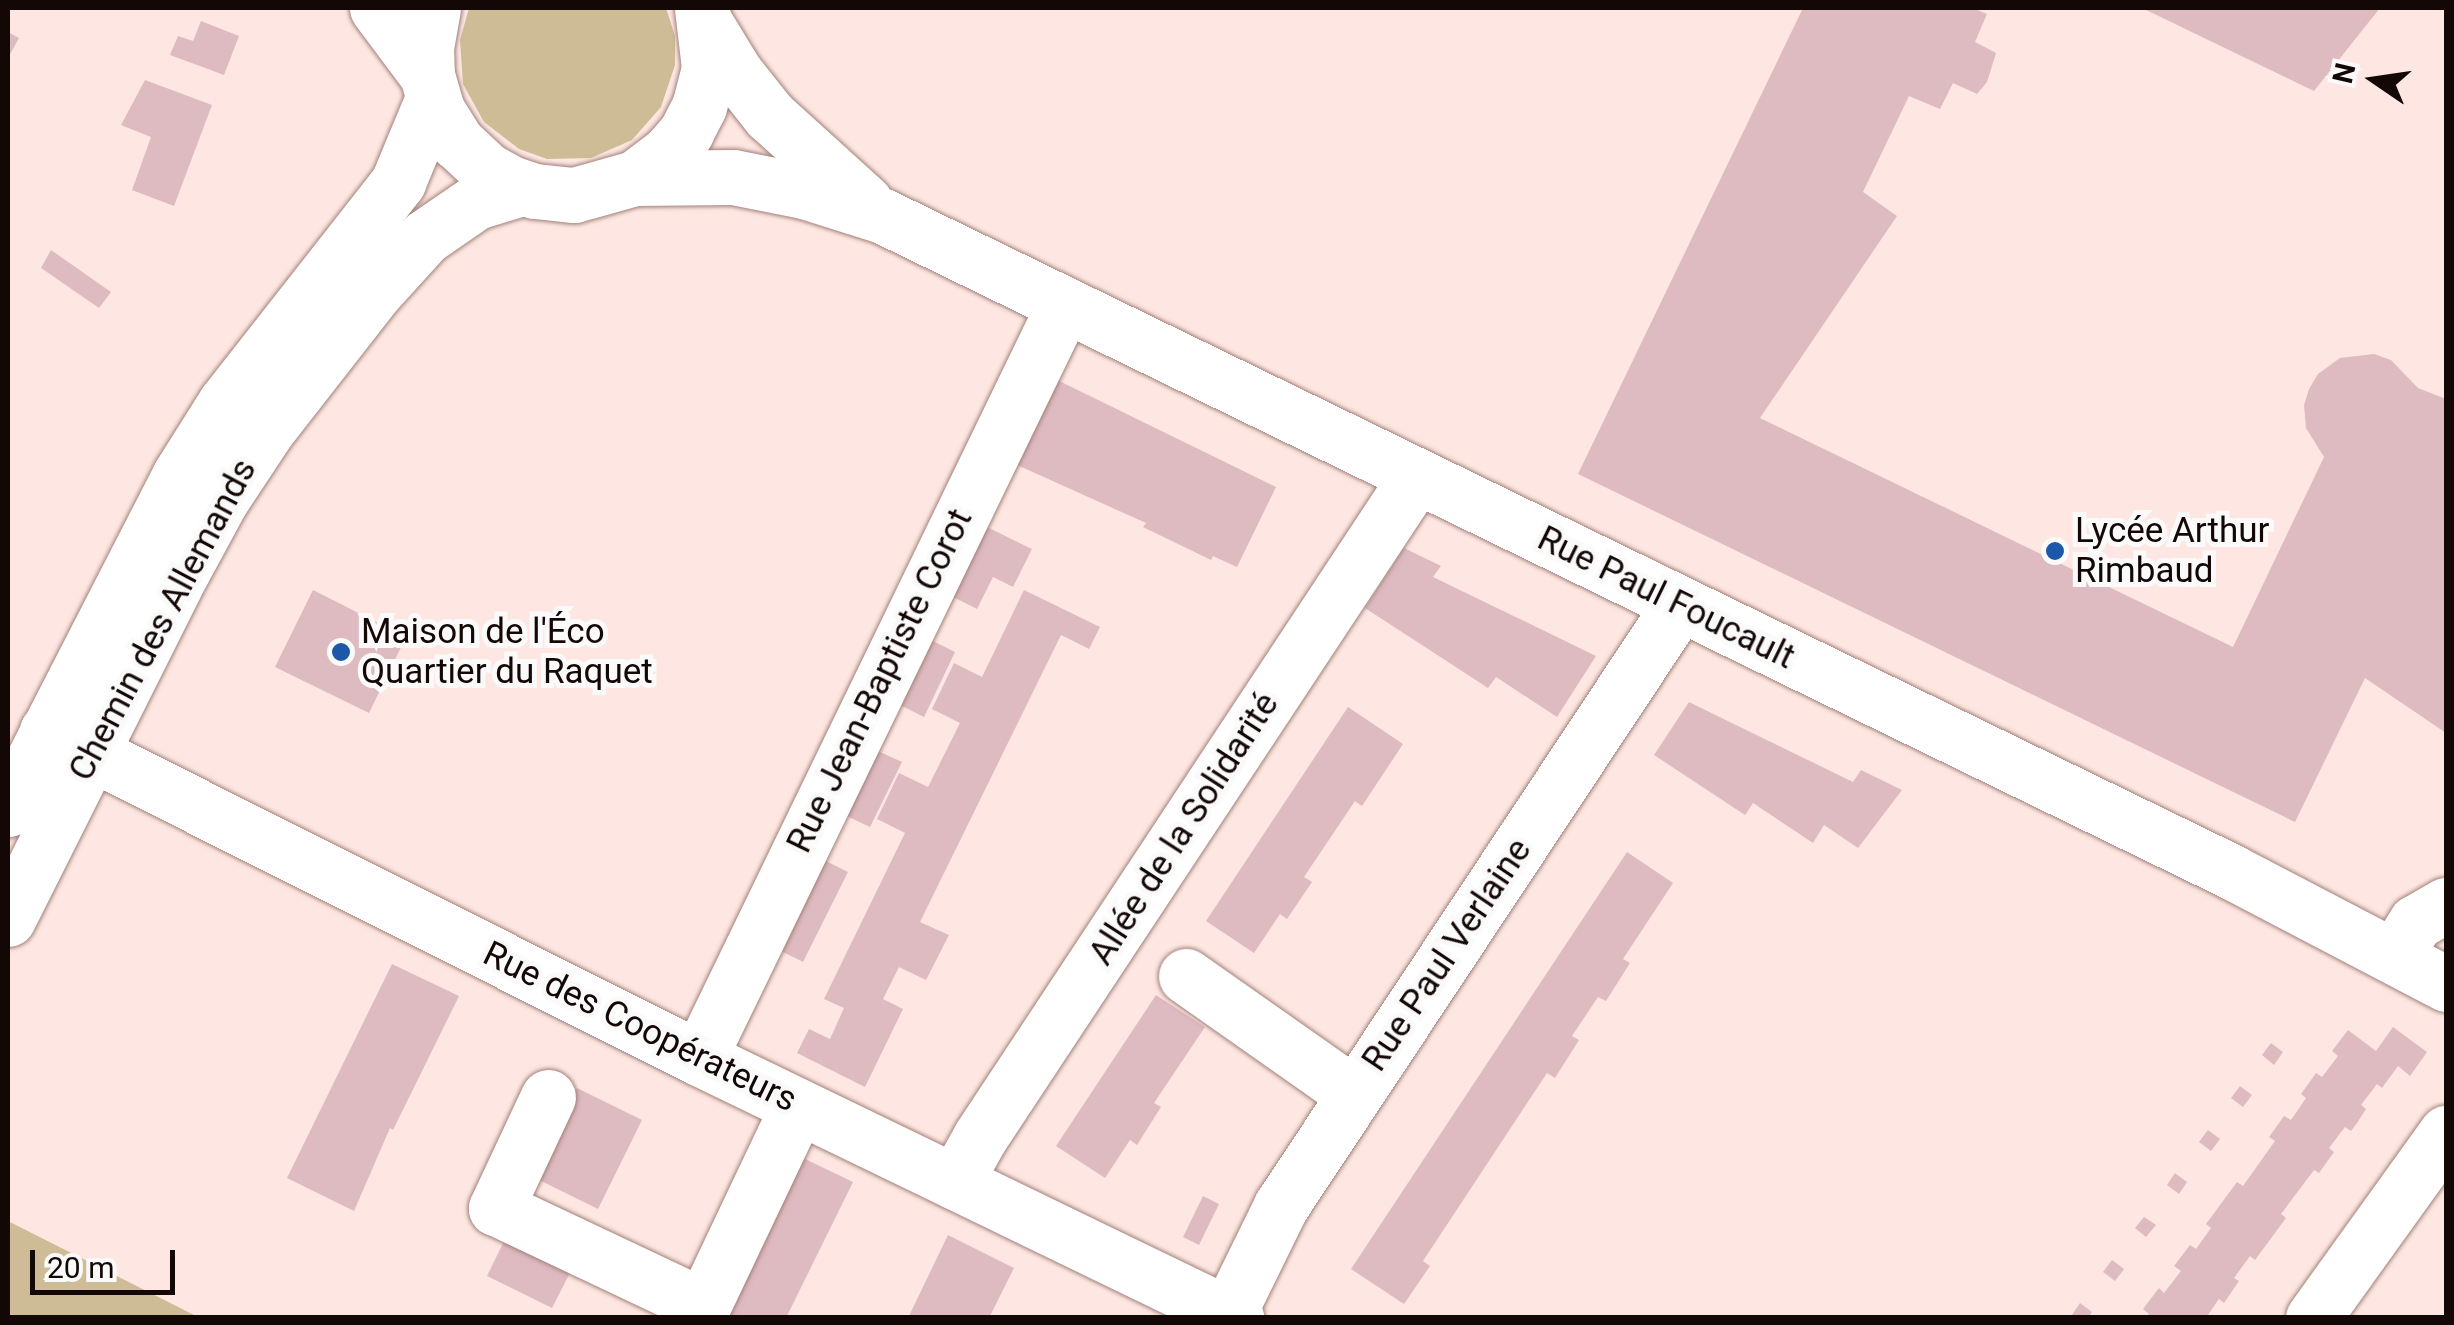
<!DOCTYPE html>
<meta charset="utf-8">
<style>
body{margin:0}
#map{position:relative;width:2454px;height:1325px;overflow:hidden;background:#fee7e2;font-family:Roboto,sans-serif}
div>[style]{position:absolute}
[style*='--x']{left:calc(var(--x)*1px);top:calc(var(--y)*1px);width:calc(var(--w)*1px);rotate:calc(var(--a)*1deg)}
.green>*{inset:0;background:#cebc96}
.building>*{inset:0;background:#debac1}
.roads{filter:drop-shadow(0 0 2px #a28079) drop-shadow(0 0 2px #a28079)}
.minor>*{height:55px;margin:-27.5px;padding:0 27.5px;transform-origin:27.5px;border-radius:27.5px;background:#fff}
.dots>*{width:28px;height:28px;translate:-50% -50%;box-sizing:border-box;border:5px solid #fafafa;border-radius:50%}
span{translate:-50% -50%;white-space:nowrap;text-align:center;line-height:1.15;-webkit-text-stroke:10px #fafafa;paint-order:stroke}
.poi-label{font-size:35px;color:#130806}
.left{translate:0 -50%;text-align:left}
.street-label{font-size:35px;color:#130806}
.frame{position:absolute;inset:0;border:10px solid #130806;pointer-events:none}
.north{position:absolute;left:2324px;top:30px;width:100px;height:100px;-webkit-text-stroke:8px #fafafa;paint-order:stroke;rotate:283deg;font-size:28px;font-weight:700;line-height:40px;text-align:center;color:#130806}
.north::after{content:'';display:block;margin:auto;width:35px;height:45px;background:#130806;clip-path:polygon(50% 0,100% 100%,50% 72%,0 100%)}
.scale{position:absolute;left:30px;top:1250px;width:145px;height:45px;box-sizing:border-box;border:5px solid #130806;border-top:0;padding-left:12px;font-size:30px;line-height:35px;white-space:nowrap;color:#130806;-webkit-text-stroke:8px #fafafa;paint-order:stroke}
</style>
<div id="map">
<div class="green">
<i style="clip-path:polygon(469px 8px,666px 8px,675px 36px,675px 65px,661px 107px,632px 140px,591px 158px,547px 159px,519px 149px,484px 122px,463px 84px,460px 40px)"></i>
<i style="clip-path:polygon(8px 1221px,198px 1317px,8px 1317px)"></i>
</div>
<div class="building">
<i style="clip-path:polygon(1803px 8px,1973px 8px,1987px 14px,1975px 42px,1996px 53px,1987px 82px,1977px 94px,1953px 83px,1940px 109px,1909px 96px,1863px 192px,1897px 216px,1760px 418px,2233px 647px,2324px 457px,2306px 428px,2304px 405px,2309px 389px,2318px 374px,2340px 358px,2374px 354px,2391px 360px,2418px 388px,2446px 399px,2446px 733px,2365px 678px,2295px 822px,1578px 474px)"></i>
<i style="clip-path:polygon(2142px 8px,2380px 8px,2314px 91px)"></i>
<i style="clip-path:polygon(201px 21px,239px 36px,224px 75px,170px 55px,178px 36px,193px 41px)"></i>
<i style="clip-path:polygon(8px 32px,19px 38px,8px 58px)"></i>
<i style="clip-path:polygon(145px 80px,212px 105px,174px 206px,132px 190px,151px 137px,121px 125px)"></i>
<i style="clip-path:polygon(51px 250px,111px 292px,99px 308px,41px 268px)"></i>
<i style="clip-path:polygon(1049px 376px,1276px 487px,1237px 567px,1213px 556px,1211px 560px,1143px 527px,1146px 523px,1008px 461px)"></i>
<i style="clip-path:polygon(979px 523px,1032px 549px,1013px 587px,993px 577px,977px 609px,943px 592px)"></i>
<i style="clip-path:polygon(1404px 548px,1441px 566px,1433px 577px,1596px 656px,1557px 717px,1496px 677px,1488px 688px,1365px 608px)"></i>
<i style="clip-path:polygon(313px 590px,406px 637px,369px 713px,275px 667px)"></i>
<i style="clip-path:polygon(1024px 590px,1100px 627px,1089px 649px,1061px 635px,920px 922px,949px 935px,926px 980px,899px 967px,883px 999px,903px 1009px,865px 1087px,797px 1053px,809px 1029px,830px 1039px,844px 1008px,824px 999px,905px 833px,877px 819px,899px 773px,928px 787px,960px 723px,932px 709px,954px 663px,982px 677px)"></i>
<i style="clip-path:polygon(921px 635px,955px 652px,924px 717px,890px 700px)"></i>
<i style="clip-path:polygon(1689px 702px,1853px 782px,1861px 770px,1902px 790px,1858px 848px,1824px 825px,1813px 843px,1753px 803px,1745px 815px,1654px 755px)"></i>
<i style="clip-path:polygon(1348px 707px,1403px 744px,1362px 806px,1355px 801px,1304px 877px,1312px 882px,1287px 919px,1280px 914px,1254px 953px,1206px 921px)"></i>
<i style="clip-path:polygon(867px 746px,902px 762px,870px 827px,836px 811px)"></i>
<i style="clip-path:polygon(1627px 852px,1673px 883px,1623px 959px,1630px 963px,1606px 1001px,1598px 997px,1572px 1036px,1579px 1040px,1555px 1078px,1547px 1073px,1423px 1261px,1430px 1266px,1404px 1304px,1351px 1269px)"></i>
<i style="clip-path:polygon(814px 855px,848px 872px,803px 962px,769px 945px)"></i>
<i style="clip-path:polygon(392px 964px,459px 996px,393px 1130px,390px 1128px,354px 1211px,287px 1178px)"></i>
<i style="clip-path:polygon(1156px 995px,1205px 1027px,1154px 1103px,1161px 1107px,1137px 1145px,1130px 1140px,1105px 1178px,1056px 1146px)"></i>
<i style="clip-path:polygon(2393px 1027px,2427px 1052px,2410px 1076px,2398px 1066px,2382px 1088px,2377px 1084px,2361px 1105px,2366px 1109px,2357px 1123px,2351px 1131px,2345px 1127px,2329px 1148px,2334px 1152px,2319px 1173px,2314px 1170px,2281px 1214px,2286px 1218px,2255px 1260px,2250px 1256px,2234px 1278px,2239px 1281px,2224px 1303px,2219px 1299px,2206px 1318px,2146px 1318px,2149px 1314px,2143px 1309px,2159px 1288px,2164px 1293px,2181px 1271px,2174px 1266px,2190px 1245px,2196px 1249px,2211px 1228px,2206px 1224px,2237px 1182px,2243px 1186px,2275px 1141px,2269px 1137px,2284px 1116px,2291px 1120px,2306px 1098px,2301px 1094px,2316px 1073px,2322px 1077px,2338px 1056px,2332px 1051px,2348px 1030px,2376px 1051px)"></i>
<i style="clip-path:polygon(2271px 1043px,2283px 1052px,2274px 1065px,2262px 1055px)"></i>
<i style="clip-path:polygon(2240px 1086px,2252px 1095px,2243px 1107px,2231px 1098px)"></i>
<i style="clip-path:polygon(577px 1088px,642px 1120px,598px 1209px,533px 1177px)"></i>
<i style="clip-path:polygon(2208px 1130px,2220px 1139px,2211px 1151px,2199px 1142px)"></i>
<i style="clip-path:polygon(797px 1155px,853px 1182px,786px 1318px,718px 1318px)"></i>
<i style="clip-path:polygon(2175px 1173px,2187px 1182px,2179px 1194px,2167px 1185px)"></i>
<i style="clip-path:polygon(1203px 1196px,1219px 1204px,1199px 1245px,1183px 1237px)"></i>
<i style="clip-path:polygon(2144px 1217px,2156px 1225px,2146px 1237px,2135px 1228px)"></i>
<i style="clip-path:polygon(509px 1231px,575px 1263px,552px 1308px,487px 1276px)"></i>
<i style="clip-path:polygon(948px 1235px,1014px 1268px,989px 1318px,908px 1318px)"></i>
<i style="clip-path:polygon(2112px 1260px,2124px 1269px,2115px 1281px,2103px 1272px)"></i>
<i style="clip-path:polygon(2080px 1303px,2092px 1312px,2088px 1318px,2072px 1315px)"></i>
</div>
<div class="roads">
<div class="minor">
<i style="--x:377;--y:8;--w:84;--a:53.3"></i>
<i style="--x:433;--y:8;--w:40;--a:100"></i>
<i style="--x:426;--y:47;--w:28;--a:88"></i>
<i style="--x:427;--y:75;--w:36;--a:74"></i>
<i style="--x:437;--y:110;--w:39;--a:58"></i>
<i style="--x:458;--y:143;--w:40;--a:43"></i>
<i style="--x:487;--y:170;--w:26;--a:29"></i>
<i style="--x:510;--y:183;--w:26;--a:18"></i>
<i style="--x:535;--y:191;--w:39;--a:6"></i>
<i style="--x:574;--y:195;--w:63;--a:-15.6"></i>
<i style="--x:635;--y:178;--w:41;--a:-37.1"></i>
<i style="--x:668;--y:153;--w:28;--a:-49"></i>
<i style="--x:686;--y:132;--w:28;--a:-63"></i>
<i style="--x:699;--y:107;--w:40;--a:-75.6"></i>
<i style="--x:709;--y:68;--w:60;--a:-96.7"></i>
<i style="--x:707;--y:26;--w:54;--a:58.7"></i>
<i style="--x:735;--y:72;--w:55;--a:51.7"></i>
<i style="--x:769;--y:115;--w:130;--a:42.2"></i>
<i style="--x:635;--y:178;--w:98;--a:-0.6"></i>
<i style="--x:733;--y:177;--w:72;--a:11.2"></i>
<i style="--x:804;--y:191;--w:83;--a:17.6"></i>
<i style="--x:883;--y:216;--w:1500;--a:25.93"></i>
<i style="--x:2232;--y:872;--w:242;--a:27.6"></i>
<i style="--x:47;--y:731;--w:729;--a:26.64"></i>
<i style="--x:699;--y:1058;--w:597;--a:25.83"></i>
<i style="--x:8;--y:809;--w:374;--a:-62.8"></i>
<i style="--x:179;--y:476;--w:86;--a:-57.8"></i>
<i style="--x:225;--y:403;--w:281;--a:-51.9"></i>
<i style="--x:398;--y:182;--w:91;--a:-67.4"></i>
<i style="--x:8;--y:919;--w:373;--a:-63.4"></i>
<i style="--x:175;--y:585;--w:97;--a:-61.6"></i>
<i style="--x:221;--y:500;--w:85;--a:-56.5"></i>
<i style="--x:268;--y:429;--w:175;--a:-52"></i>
<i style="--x:376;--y:291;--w:73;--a:-47.8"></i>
<i style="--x:425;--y:237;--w:62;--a:-34.5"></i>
<i style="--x:476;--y:202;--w:48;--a:-16.9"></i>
<i style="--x:2395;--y:955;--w:39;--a:-58"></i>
<i style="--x:2416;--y:922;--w:34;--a:-30"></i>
<i style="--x:1186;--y:976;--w:205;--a:35.1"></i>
<i style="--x:699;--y:1058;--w:837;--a:-64.14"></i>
<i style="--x:548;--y:1097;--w:123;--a:115.1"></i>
<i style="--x:496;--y:1208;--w:229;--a:25.3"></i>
<i style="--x:703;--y:1306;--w:221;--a:-64.6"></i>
<i style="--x:955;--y:1182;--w:51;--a:-60.9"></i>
<i style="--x:980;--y:1137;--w:791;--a:-56.55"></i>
<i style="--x:1228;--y:1314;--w:120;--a:-63.9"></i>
<i style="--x:1281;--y:1206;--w:722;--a:-56.46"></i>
<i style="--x:2313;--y:1318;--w:228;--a:-54.3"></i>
</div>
</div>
<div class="dots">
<i style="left:2055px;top:551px;background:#1d57a8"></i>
<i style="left:341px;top:652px;background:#1d57a8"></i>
</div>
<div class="poi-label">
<span class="left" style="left:2075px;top:551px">Lycée Arthur<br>Rimbaud</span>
<span class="left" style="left:361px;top:652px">Maison de l'Éco<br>Quartier du Raquet</span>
</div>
<div class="street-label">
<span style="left:1666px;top:598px;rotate:26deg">Rue Paul Foucault</span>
<span style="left:163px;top:620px;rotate:-62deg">Chemin des Allemands</span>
<span style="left:880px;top:681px;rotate:-64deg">Rue Jean-Baptiste Corot</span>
<span style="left:1184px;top:829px;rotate:-57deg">Allée de la Solidarité</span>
<span style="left:1447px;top:955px;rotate:-56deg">Rue Paul Verlaine</span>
<span style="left:640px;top:1027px;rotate:26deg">Rue des Coopérateurs</span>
</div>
<div class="frame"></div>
<div class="north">N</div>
<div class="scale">20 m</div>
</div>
